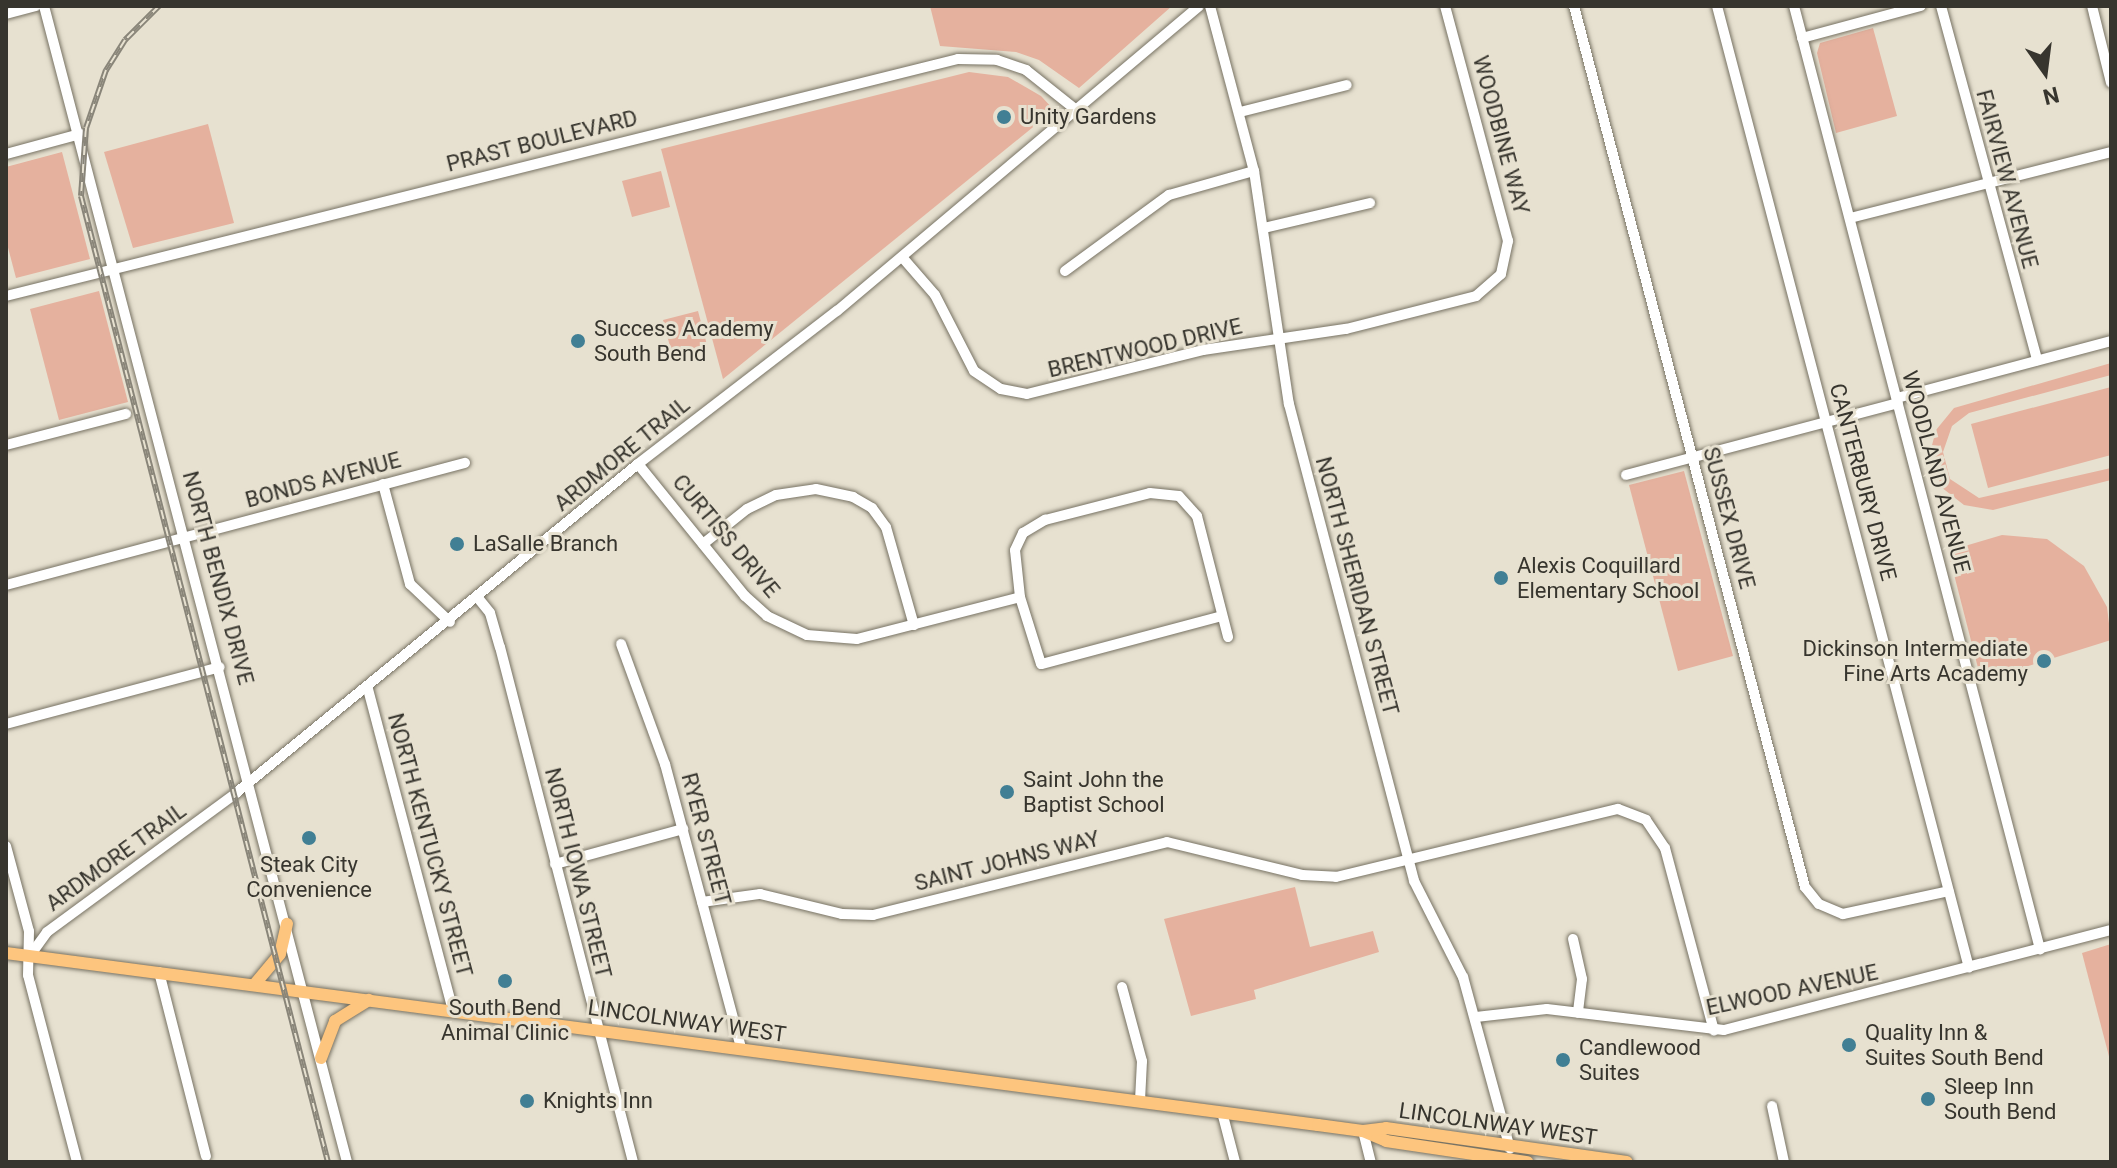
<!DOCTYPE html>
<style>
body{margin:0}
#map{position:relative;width:2117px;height:1168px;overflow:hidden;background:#e7e1d0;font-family:Roboto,sans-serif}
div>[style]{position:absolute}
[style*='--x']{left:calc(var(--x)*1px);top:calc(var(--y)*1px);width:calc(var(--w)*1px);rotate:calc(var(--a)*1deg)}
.green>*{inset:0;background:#e5b19e}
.roads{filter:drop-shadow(0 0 2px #777263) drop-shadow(0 0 2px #777263)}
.minor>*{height:10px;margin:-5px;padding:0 5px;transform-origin:5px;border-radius:5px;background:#fff}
.major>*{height:12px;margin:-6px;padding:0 6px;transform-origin:6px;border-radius:6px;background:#fdc57e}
.rail>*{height:6px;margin-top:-3px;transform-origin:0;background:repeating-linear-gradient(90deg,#e7e1d0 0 9px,#898579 0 18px);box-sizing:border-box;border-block:2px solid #898579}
.dots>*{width:22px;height:22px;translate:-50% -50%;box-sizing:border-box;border:4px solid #e7e1d0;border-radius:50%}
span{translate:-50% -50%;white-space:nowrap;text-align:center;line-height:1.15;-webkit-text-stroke:6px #e7e1d0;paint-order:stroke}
.poi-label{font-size:22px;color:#37352e}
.left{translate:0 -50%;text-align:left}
.right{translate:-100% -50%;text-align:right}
.street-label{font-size:22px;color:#37352e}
.frame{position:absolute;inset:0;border:8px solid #37352e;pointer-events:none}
.north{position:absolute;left:2005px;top:32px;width:80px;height:80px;-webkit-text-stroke:6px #e7e1d0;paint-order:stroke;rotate:166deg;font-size:22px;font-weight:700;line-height:32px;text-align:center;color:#37352e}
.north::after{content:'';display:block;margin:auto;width:28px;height:36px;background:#37352e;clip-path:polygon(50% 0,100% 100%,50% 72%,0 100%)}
</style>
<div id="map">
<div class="green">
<i style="clip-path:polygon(930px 6px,1172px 6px,1079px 88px,1039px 60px,1016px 52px,940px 46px)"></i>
<i style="clip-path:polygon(1873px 28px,1897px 116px,1836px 133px,1817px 53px,1820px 43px)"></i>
<i style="clip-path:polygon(969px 72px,1008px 77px,1041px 96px,1054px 110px,723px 379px,661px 149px)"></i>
<i style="clip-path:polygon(208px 124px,234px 223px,133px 248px,104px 152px)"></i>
<i style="clip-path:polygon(62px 152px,90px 259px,16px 278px,6px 240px,6px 167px)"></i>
<i style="clip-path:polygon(661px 171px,670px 207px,632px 217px,622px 181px)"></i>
<i style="clip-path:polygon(99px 291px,128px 402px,59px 420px,30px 309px)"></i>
<i style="clip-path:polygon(698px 311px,707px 345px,672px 354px,663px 320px)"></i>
<i style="clip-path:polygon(2111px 363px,2111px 375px,1969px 413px,1952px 426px,1943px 452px,1950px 479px,1979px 498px,2111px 468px,2111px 480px,1993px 510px,1964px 505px,1941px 487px,1931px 449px,1936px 430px,1954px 408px)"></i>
<i style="clip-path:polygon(2111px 387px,2111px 455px,1988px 488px,1971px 424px)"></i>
<i style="clip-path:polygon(1684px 471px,1733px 656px,1678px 671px,1629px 485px)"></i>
<i style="clip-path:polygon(2002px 535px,2047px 539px,2084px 566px,2107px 607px,2111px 640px,1993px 677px,1978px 668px,1948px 551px)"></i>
<i style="clip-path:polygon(1295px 887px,1310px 947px,1373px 931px,1379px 952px,1254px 990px,1256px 999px,1191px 1016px,1164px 919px)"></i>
<i style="clip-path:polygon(2111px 944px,2111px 1064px,2082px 953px)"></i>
</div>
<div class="roads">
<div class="minor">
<i style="--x:44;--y:6;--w:1195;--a:75.31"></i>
<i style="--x:1210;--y:6;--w:171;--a:75.1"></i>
<i style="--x:1254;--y:171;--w:236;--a:81.5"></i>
<i style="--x:1289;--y:404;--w:493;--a:75.3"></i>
<i style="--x:1414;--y:881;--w:108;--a:63"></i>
<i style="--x:1463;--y:977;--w:178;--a:74.7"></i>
<i style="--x:1574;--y:6;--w:911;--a:75.31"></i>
<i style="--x:1805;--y:887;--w:22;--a:51"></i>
<i style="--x:1819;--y:904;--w:26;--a:23"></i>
<i style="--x:1843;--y:914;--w:108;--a:-12.2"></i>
<i style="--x:1717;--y:6;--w:994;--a:75.32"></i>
<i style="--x:1794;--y:6;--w:975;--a:75.38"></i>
<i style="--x:1941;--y:6;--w:367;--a:74.8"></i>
<i style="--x:2092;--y:6;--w:79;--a:76.1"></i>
<i style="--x:6;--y:14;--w:31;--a:-15"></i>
<i style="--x:1802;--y:38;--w:123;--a:-15.1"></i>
<i style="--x:1240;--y:112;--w:110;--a:-14.2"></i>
<i style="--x:6;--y:154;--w:77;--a:-15.1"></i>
<i style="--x:1850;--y:218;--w:269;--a:-14.2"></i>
<i style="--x:1264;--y:228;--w:109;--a:-13.3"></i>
<i style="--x:902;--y:257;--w:50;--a:49"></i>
<i style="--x:935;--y:295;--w:85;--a:62.8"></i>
<i style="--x:974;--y:371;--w:32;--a:34"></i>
<i style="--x:1001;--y:389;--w:26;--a:11"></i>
<i style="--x:1027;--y:394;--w:181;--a:-14"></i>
<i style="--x:1203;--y:350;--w:145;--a:-8.4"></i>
<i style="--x:1346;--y:329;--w:134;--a:-14.2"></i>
<i style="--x:1476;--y:296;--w:33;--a:-41"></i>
<i style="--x:1501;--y:274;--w:34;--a:-78"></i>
<i style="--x:1508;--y:241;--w:243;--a:-105"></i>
<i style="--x:1065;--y:271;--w:129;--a:-36.2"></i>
<i style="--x:1169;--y:195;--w:88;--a:-15.8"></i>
<i style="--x:6;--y:296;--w:981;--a:-13.98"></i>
<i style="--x:958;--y:59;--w:39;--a:1"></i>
<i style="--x:997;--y:60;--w:31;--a:19"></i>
<i style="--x:1026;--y:70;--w:63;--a:38.5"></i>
<i style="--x:1897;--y:398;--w:221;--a:-14.9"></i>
<i style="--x:6;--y:445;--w:124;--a:-14.5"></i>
<i style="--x:638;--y:464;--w:170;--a:51"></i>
<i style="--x:745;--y:596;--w:30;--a:42"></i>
<i style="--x:767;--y:616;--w:44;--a:25.4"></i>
<i style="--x:807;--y:635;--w:50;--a:4.6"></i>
<i style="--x:857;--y:639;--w:168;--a:-14.4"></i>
<i style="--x:1626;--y:475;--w:281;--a:-14.8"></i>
<i style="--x:383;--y:484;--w:104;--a:74.9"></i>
<i style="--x:410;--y:584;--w:55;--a:43.5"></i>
<i style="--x:703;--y:544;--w:56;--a:-38.5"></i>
<i style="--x:747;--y:509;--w:32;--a:-26"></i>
<i style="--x:776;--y:495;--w:40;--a:-8.5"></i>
<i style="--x:816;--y:489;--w:38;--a:12"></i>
<i style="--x:853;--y:497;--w:22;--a:30"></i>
<i style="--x:872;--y:508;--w:24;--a:54"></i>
<i style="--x:886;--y:527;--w:102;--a:74.1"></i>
<i style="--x:6;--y:585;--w:475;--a:-14.9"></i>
<i style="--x:478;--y:598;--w:19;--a:51"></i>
<i style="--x:490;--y:613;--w:35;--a:74"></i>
<i style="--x:500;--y:647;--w:532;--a:75.52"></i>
<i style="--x:1222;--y:616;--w:187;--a:165.1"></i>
<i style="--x:1041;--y:664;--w:70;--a:-107.4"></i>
<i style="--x:1020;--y:597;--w:47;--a:-96.1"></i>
<i style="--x:1015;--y:550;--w:19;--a:-65"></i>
<i style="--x:1023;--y:533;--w:26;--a:-31"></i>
<i style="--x:1045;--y:520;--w:108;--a:-14.4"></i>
<i style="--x:1150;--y:493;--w:29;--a:6"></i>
<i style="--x:1179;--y:496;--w:27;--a:48"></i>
<i style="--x:1197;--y:516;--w:125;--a:75.6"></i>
<i style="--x:621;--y:644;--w:128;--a:69.9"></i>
<i style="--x:665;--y:764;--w:294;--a:75"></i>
<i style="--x:368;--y:689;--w:333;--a:75.2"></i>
<i style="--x:6;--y:724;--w:221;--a:-14.9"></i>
<i style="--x:6;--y:846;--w:88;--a:74.9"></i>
<i style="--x:29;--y:931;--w:44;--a:91.3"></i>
<i style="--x:28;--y:975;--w:193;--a:75.3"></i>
<i style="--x:555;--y:864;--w:133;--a:-15.3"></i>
<i style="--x:702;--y:902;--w:59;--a:-7.9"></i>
<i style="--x:760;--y:894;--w:84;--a:13.7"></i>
<i style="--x:842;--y:914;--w:31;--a:2"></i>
<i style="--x:873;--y:915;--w:303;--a:-13.9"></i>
<i style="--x:1167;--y:842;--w:139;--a:13.7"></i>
<i style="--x:1302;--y:875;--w:34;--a:3"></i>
<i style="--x:1336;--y:877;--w:290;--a:-13.6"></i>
<i style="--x:1618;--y:809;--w:30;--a:21"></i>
<i style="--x:1646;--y:820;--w:34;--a:56"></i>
<i style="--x:1665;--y:848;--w:189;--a:75"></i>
<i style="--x:1573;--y:939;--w:41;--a:77.3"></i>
<i style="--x:1582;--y:979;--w:34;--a:97"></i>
<i style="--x:29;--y:957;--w:31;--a:-54"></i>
<i style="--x:47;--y:932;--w:235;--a:-36.3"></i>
<i style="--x:236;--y:793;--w:519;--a:-39.3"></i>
<i style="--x:638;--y:464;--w:251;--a:-37.6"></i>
<i style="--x:837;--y:311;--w:473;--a:-40.1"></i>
<i style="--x:159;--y:972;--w:190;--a:75.7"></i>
<i style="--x:1122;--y:987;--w:77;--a:74.9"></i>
<i style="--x:1142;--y:1061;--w:40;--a:92.9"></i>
<i style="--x:1476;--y:1017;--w:71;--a:-6.4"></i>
<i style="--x:1547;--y:1009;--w:178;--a:6.8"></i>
<i style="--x:1724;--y:1030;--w:400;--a:-14.5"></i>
<i style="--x:1772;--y:1106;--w:57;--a:77.9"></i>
<i style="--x:1222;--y:1112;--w:52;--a:75.4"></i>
<i style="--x:1363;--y:1131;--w:32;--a:76"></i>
</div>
<div class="major">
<i style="--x:6;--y:953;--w:1323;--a:7.47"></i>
<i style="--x:1318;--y:1125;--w:45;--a:7.6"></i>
<i style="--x:1363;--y:1131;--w:25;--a:23"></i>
<i style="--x:1386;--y:1141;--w:143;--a:8.5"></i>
<i style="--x:254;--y:985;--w:40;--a:-50"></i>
<i style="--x:280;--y:954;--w:31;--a:-77"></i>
<i style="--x:321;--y:1058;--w:40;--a:-69"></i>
<i style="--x:335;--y:1021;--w:40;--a:-32"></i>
<i style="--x:1363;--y:1131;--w:23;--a:-7"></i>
<i style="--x:1386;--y:1128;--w:243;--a:8"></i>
</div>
</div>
<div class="rail">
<i style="--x:159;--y:6;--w:48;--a:135"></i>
<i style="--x:125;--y:40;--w:36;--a:122"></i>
<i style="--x:106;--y:70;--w:61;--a:109"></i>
<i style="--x:86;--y:128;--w:68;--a:94.2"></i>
<i style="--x:81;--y:196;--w:997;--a:75.66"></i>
</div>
<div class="dots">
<i style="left:1004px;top:117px;background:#417f94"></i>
<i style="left:578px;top:341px;background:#417f94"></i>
<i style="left:457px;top:544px;background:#417f94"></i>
<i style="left:1501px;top:578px;background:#417f94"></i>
<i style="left:2044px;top:661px;background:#417f94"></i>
<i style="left:1007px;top:792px;background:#417f94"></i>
<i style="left:309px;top:838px;background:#417f94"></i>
<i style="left:505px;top:981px;background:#417f94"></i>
<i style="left:1849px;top:1045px;background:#417f94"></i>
<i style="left:1563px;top:1060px;background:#417f94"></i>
<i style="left:1928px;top:1099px;background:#417f94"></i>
<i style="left:527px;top:1101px;background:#417f94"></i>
</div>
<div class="poi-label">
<span class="left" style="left:1020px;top:117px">Unity Gardens</span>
<span class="left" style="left:594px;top:341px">Success Academy<br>South Bend</span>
<span class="left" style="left:473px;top:544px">LaSalle Branch</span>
<span class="left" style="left:1517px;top:578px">Alexis Coquillard<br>Elementary School</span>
<span class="right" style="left:2028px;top:661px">Dickinson Intermediate<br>Fine Arts Academy</span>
<span class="left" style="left:1023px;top:792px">Saint John the<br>Baptist School</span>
<span style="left:309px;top:877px">Steak City<br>Convenience</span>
<span style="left:505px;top:1020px">South Bend<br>Animal Clinic</span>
<span class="left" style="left:1865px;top:1045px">Quality Inn &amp;<br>Suites South Bend</span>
<span class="left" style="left:1579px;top:1060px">Candlewood<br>Suites</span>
<span class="left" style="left:1944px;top:1099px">Sleep Inn<br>South Bend</span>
<span class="left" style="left:543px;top:1101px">Knights Inn</span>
</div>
<div class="street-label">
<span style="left:1501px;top:135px;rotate:75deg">WOODBINE WAY</span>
<span style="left:542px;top:141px;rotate:-14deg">PRAST BOULEVARD</span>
<span style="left:2007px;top:179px;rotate:75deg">FAIRVIEW AVENUE</span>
<span style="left:1145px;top:348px;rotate:-13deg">BRENTWOOD DRIVE</span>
<span style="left:622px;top:454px;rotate:-39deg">ARDMORE TRAIL</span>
<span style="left:1936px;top:472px;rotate:75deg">WOODLAND AVENUE</span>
<span style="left:323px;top:480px;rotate:-15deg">BONDS AVENUE</span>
<span style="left:1863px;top:482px;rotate:75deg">CANTERBURY DRIVE</span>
<span style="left:1729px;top:518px;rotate:75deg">SUSSEX DRIVE</span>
<span style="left:726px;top:536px;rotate:50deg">CURTISS DRIVE</span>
<span style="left:218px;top:578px;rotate:75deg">NORTH BENDIX DRIVE</span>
<span style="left:1357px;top:586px;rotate:75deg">NORTH SHERIDAN STREET</span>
<span style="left:706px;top:839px;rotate:75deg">RYER STREET</span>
<span style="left:430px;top:845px;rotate:75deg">NORTH KENTUCKY STREET</span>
<span style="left:116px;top:857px;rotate:-36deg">ARDMORE TRAIL</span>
<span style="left:1007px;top:861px;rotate:-14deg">SAINT JOHNS WAY</span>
<span style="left:578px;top:873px;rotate:76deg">NORTH IOWA STREET</span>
<span style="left:1792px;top:990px;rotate:-12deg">ELWOOD AVENUE</span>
<span style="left:687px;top:1021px;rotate:8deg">LINCOLNWAY WEST</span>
<span style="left:1498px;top:1124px;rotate:8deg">LINCOLNWAY WEST</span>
</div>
<div class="frame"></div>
<div class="north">N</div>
</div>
